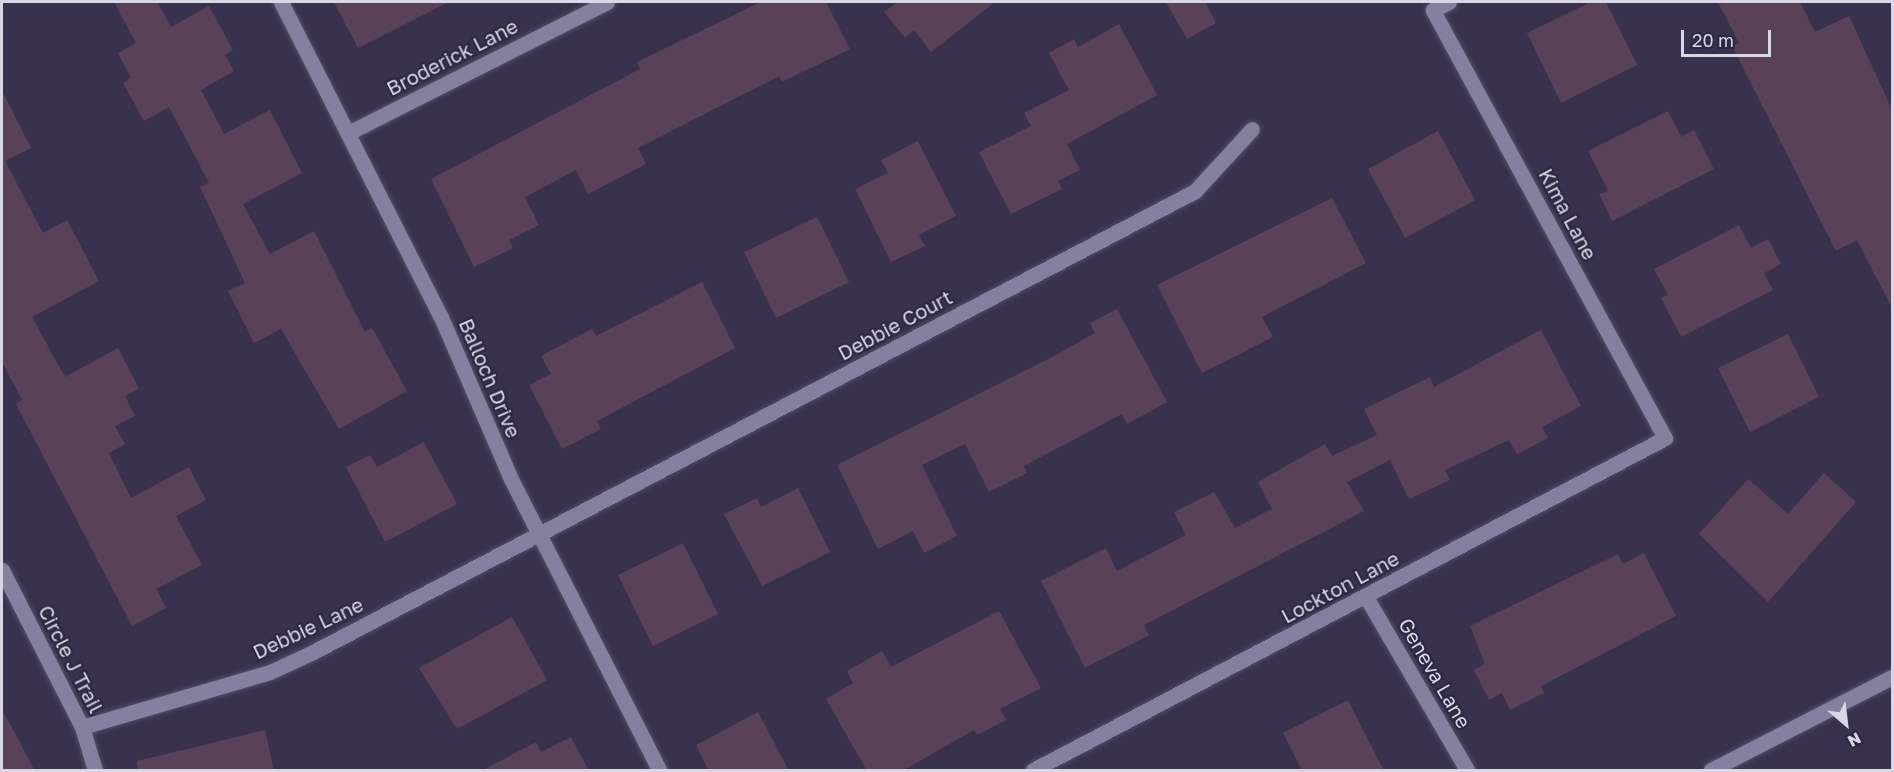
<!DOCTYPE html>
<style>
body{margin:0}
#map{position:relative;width:1894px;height:772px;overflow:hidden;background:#38324e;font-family:"Golos Text",sans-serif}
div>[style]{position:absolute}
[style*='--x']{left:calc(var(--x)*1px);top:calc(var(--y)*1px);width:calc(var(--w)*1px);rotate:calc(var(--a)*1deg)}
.building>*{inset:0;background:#594259}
.roads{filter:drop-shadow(0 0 2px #534f65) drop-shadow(0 0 2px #534f65)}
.minor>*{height:15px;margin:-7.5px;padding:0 7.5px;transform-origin:7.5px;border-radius:7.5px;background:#8580a0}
span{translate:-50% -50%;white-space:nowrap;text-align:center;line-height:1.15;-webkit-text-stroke:4.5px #2e2843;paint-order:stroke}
.street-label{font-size:20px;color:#d8d6e7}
.frame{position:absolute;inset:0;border:3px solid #d8d6e7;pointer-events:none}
.north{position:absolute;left:1816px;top:694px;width:60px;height:60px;-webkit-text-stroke:4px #2e2843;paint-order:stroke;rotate:152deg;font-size:16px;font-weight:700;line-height:24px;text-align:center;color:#d8d6e7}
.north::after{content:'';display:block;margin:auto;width:21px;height:27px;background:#d8d6e7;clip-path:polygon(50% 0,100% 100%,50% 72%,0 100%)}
.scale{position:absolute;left:1681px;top:30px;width:90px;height:27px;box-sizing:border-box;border:3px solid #d8d6e7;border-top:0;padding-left:8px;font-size:18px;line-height:21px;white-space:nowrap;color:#d8d6e7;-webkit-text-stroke:4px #2e2843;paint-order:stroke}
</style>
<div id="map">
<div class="building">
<i style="clip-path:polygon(114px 2px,157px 2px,171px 27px,209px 6px,233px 50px,225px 55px,234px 71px,201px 90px,224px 134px,270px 110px,302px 173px,243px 204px,270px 254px,314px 231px,365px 332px,372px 328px,407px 391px,339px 429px,281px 329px,254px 343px,228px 291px,245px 283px,200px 187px,209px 183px,169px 107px,144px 121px,123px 83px,131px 78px,118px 53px,136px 43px)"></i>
<i style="clip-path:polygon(334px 2px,449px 2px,358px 48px)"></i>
<i style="clip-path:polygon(761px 2px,826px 2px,850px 49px,782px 82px,779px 76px,638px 148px,646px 164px,588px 194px,576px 170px,525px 197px,539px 225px,509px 240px,513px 248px,474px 267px,431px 179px,640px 69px,637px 62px)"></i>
<i style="clip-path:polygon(898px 2px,995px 2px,931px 52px,914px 30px,905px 38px,884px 12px)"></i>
<i style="clip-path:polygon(1166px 2px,1205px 2px,1216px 23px,1187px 39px)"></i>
<i style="clip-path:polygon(1591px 2px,1606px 2px,1637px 65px,1561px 103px,1527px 33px)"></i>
<i style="clip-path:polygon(1718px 2px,1800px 2px,1815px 32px,1849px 16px,1893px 112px,1893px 310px,1857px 240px,1836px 251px,1732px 46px,1739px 43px)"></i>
<i style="clip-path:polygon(1119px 24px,1157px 95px,1067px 144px,1080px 170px,1058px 181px,1062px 189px,1011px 214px,979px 152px,1031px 126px,1024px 113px,1069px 90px,1049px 53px,1074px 39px,1078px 47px)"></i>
<i style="clip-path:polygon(2px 91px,31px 148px,5px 161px,43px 233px,67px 220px,99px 281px,32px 317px,65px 377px,118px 348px,139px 389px,125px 396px,135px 416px,115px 426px,125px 444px,109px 453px,131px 498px,189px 467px,206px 500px,176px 516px,202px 565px,156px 589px,166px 608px,132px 626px,16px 404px,22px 400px,2px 362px)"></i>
<i style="clip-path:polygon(1668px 111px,1681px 137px,1694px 130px,1714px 169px,1612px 221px,1599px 194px,1608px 191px,1588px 151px)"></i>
<i style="clip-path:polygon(1438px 131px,1475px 200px,1405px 238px,1368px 169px)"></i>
<i style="clip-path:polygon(918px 141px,956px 216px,919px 235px,925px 246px,891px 262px,855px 189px,888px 173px,881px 160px)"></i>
<i style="clip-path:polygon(1332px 198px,1366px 263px,1262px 317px,1273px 337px,1202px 373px,1157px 285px)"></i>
<i style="clip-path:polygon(817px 217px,849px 282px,776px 318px,744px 252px)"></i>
<i style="clip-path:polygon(1739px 225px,1751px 248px,1768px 239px,1781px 264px,1764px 273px,1773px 290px,1681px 337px,1661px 298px,1668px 295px,1654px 269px)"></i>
<i style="clip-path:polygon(702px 282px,735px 348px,597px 421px,601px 429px,562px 449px,529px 385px,551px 374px,541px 356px,592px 329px,596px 336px)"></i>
<i style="clip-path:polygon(1117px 309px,1167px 402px,1127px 424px,1122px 414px,1024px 466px,1027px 473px,989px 492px,965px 444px,922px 465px,957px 536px,924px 553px,913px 531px,878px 549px,837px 465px,1054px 356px,1095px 333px,1090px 323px)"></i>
<i style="clip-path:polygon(1541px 330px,1581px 406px,1542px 427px,1548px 438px,1517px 454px,1509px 440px,1445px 470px,1450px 480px,1409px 499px,1390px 460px,1347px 482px,1364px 511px,1144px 625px,1149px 635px,1085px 668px,1041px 581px,1106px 548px,1117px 571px,1186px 535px,1174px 512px,1214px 492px,1235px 528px,1272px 509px,1258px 482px,1325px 444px,1332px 456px,1377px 435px,1364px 409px,1430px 377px,1434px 387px)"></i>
<i style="clip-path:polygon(1788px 334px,1819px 397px,1750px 432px,1718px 368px)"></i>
<i style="clip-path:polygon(424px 442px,457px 504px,385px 542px,346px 467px,370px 455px,377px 467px)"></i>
<i style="clip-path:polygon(1824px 473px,1856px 502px,1768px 602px,1699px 534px,1748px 479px,1788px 514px)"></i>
<i style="clip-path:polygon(798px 488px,830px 552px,762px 586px,724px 514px,757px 498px,761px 507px)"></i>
<i style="clip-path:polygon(683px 543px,718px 614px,653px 646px,618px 575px)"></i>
<i style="clip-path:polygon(1644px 553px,1676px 616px,1541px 686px,1544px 693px,1510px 710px,1502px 693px,1489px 700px,1474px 670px,1485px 664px,1470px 626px,1618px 554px,1623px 564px)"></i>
<i style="clip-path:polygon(999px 611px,1041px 688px,1000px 709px,1006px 720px,977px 735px,974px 730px,902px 771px,867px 771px,826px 699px,853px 683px,847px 671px,882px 651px,891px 667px)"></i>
<i style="clip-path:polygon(512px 617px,547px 680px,457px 729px,419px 668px)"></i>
<i style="clip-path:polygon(1348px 700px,1384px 771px,1302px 771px,1283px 733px)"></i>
<i style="clip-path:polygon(2px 709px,35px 771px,2px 771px)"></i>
<i style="clip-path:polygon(758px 712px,789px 771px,709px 771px,696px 745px)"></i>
<i style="clip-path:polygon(265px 730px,274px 771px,138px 771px,137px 761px)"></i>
<i style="clip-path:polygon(571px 737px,589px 771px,481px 771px,536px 742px,541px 752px)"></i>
</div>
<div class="roads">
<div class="minor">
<i style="--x:281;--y:2;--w:353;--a:63.1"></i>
<i style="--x:441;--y:317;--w:176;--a:66.6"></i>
<i style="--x:511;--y:479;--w:326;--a:63"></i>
<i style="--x:348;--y:133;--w:290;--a:-26.8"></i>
<i style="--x:2;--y:570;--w:176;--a:63"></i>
<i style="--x:82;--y:727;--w:45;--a:73.2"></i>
<i style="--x:1366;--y:597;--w:200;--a:59.7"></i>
<i style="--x:82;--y:727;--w:196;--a:-16.3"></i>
<i style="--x:270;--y:672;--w:47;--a:-24.9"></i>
<i style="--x:313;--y:652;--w:995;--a:-27.59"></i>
<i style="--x:1195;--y:191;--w:84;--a:-47.4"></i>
<i style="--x:1033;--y:770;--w:714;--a:-27.71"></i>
<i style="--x:1665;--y:438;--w:487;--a:-118.5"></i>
<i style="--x:1433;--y:10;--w:18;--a:-27"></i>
<i style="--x:1711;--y:770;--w:203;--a:-27.2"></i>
</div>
</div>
<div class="street-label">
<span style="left:452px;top:57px;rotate:-27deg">Broderick Lane</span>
<span style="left:1568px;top:214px;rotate:62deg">Kima Lane</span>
<span style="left:895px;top:325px;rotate:-28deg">Debbie Court</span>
<span style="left:490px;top:378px;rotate:67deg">Balloch Drive</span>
<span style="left:1340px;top:587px;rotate:-28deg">Lockton Lane</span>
<span style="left:308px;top:628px;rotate:-25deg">Debbie Lane</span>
<span style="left:71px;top:659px;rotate:63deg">Circle J Trail</span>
<span style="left:1435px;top:673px;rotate:60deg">Geneva Lane</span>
</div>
<div class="frame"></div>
<div class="north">N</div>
<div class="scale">20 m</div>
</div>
